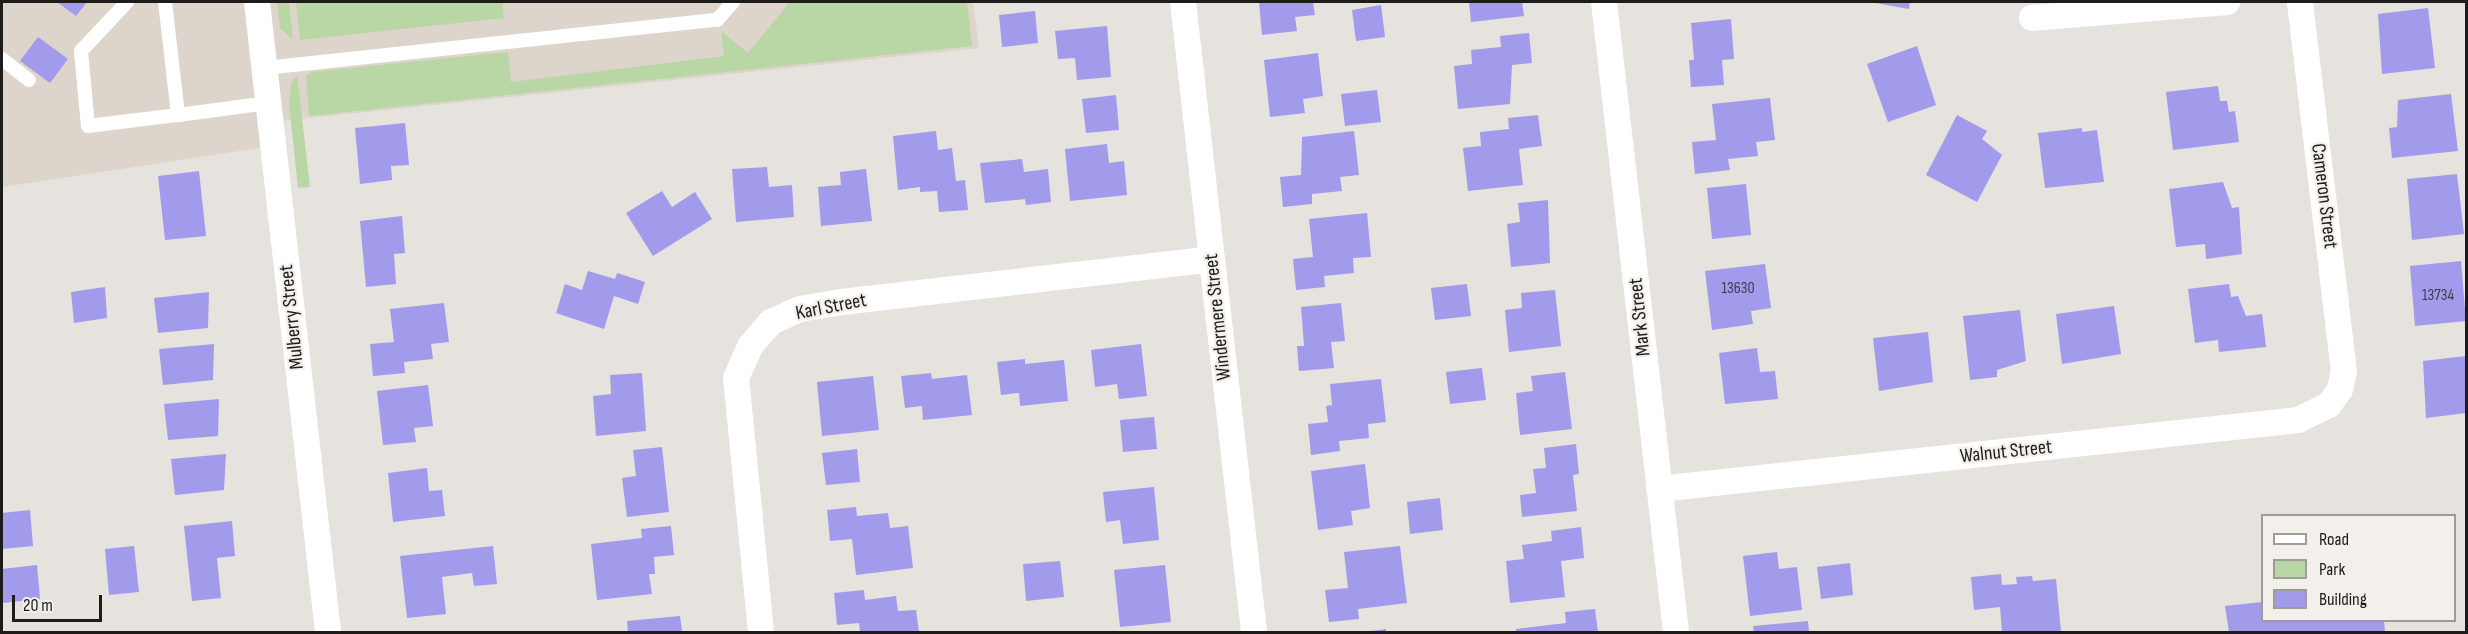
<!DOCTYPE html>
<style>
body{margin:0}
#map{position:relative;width:2468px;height:634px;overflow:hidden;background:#e6e2de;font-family:"Sofia Sans Condensed",sans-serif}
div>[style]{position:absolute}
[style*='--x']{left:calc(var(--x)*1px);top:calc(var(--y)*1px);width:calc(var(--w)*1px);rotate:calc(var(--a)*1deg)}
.built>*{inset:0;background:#ddd4cb}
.green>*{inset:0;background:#b9d6a5}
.building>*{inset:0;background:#a29aeb}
.lane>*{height:14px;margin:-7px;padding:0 7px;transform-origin:7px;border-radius:7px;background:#fff}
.street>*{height:26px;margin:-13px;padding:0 13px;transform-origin:13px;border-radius:13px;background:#fff}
span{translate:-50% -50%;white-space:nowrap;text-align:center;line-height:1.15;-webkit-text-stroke:4.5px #f3efeb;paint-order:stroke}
.number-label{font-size:16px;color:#3f3c4f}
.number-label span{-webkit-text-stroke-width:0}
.street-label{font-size:20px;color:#1e1c1b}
.frame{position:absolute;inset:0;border:3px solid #1e1c1b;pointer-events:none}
.legend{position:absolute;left:2261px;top:514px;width:195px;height:108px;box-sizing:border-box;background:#f3efeb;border:2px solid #9e9b98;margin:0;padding:8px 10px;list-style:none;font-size:18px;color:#1e1c1b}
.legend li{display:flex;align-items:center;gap:12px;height:30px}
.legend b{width:30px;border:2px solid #9e9b98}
.scale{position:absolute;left:12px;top:595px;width:90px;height:27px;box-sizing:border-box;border:3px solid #1e1c1b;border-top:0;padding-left:8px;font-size:18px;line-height:21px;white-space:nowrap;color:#1e1c1b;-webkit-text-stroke:4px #f3efeb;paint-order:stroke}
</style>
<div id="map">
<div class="built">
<i style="clip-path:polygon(2px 2px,973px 2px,979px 48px,271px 122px,273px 146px,2px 187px)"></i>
</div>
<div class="green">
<i style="clip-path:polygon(277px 2px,289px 2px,293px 40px,280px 28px)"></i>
<i style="clip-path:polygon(296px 2px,502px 2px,504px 18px,300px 40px)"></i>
<i style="clip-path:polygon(790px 2px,967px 2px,972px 46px,309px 116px,306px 76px,311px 72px,508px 52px,511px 82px,724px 56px,721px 31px,748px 53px)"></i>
<i style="clip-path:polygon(297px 75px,310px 187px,298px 188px,289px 104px,291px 84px)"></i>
</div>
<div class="building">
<i style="clip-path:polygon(57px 2px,87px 2px,76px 16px)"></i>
<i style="clip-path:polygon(1259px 2px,1313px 2px,1315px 15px,1295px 17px,1297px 31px,1262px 35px)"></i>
<i style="clip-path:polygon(1469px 2px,1522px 2px,1524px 16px,1471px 22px)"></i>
<i style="clip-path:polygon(1870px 2px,1910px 2px,1909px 9px)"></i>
<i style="clip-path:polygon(1381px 5px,1385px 37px,1356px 41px,1352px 10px)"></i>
<i style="clip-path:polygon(2428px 8px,2435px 68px,2382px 74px,2378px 14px)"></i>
<i style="clip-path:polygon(1035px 11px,1038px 43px,1002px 47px,999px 15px)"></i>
<i style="clip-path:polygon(1731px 19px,1734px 59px,1722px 60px,1724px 85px,1691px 87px,1689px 60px,1694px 60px,1691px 23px)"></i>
<i style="clip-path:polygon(1107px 26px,1111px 77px,1077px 80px,1075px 58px,1058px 59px,1055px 31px)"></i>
<i style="clip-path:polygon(1529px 33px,1532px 63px,1512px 65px,1510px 104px,1458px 109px,1454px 66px,1472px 64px,1471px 50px,1501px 47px,1500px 36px)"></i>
<i style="clip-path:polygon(38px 37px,68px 59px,50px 83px,20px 61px)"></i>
<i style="clip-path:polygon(1917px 46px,1936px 105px,1888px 122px,1867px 64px)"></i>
<i style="clip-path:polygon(1318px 53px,1323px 96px,1303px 99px,1305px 113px,1270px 117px,1264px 60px)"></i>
<i style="clip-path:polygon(2218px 86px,2220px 101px,2227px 101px,2229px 112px,2235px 111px,2239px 142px,2173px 150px,2166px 92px)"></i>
<i style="clip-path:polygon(1377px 90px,1381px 122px,1345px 126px,1341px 94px)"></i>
<i style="clip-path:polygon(2451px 94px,2458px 151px,2392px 158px,2389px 128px,2397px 127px,2398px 100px)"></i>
<i style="clip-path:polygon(1116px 95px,1119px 130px,1086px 133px,1082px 99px)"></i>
<i style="clip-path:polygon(1770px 98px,1775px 140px,1756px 142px,1758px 156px,1728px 159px,1730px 170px,1695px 174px,1692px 142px,1716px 140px,1712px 104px)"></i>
<i style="clip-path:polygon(1538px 115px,1542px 146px,1519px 149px,1523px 185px,1468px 191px,1463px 148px,1481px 146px,1480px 132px,1509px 129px,1508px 118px)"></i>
<i style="clip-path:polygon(1957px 115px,1987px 131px,1982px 139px,2002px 155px,1977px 202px,1926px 175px)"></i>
<i style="clip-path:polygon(405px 123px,409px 165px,391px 166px,392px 180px,360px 184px,355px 128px)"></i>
<i style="clip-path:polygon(2082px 128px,2082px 132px,2097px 130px,2104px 182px,2045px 188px,2038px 133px)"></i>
<i style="clip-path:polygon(936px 131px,938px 150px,952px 148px,956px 181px,965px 180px,968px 210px,939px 212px,937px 191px,920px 192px,920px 187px,898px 190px,893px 136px)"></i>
<i style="clip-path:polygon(1354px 131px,1359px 175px,1340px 177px,1342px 191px,1312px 194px,1312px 204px,1283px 207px,1280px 177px,1301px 175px,1302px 137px)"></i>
<i style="clip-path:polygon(1107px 144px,1109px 163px,1124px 161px,1127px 195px,1070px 201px,1065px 149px)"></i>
<i style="clip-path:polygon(1022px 159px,1024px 172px,1048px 169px,1051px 202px,1026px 205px,1025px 199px,985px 203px,980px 163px)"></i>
<i style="clip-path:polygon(767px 167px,769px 187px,792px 185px,794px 217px,736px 222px,732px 169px)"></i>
<i style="clip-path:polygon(866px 169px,872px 221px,821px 226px,818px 187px,841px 185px,840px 172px)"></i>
<i style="clip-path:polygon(199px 171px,206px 236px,165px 240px,158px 176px)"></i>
<i style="clip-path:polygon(2457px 174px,2464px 234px,2412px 240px,2407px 179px)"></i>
<i style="clip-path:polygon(2223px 182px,2232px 208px,2239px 207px,2242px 254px,2206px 259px,2205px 244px,2176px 247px,2169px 189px)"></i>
<i style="clip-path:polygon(1746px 184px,1751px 235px,1712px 239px,1707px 188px)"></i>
<i style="clip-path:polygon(662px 191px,672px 207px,695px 192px,712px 219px,653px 256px,626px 213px)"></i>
<i style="clip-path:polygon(1548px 200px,1550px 263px,1511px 267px,1507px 224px,1520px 222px,1518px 203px)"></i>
<i style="clip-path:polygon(1367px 213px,1371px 257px,1353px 258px,1354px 273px,1324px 276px,1325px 287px,1296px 290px,1293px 259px,1313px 257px,1309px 219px)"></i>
<i style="clip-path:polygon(402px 216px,405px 253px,394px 254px,396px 284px,366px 287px,360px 221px)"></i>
<i style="clip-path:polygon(2461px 261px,2466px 321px,2415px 326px,2410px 266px)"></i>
<i style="clip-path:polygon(1765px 264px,1771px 308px,1751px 311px,1753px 324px,1712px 330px,1705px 271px)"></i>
<i style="clip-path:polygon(588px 271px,615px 279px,617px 273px,645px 282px,638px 304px,614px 296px,604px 329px,556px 313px,565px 284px,582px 290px)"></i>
<i style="clip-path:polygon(1467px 284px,1471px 316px,1435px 320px,1431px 288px)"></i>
<i style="clip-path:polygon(2229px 284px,2231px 297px,2238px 296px,2246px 316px,2262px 314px,2266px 347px,2219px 352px,2218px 340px,2195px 343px,2188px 289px)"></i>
<i style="clip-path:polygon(105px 287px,107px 318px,74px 323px,71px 292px)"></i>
<i style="clip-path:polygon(1555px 290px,1561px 346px,1509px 352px,1505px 310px,1522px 308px,1521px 293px)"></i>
<i style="clip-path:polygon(209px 292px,208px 328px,158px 333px,154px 298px)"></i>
<i style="clip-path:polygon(444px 303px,449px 342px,431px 344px,433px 359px,404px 362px,405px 373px,373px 376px,370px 344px,394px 342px,390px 309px)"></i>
<i style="clip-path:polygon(1341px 303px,1345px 341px,1331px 342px,1334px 368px,1299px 371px,1297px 346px,1304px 346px,1301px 307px)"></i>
<i style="clip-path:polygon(2114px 306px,2121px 354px,2062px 364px,2056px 314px)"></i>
<i style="clip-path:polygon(2020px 310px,2026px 361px,1997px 370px,1997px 377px,1970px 380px,1963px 316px)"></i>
<i style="clip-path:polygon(1928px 332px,1933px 382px,1879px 391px,1873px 338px)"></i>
<i style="clip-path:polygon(214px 344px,213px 380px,163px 385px,159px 349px)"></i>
<i style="clip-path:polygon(1141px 344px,1147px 396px,1119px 399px,1117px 384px,1095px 387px,1091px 350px)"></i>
<i style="clip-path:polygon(1757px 348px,1760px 372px,1775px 371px,1778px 399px,1725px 404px,1719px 353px)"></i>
<i style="clip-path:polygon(2466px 356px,2466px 413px,2426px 418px,2423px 361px)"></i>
<i style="clip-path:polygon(1025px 359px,1025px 364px,1064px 360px,1068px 401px,1020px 406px,1019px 393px,1001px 395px,997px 362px)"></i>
<i style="clip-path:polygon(1482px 368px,1486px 400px,1450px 404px,1446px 372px)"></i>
<i style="clip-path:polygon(1565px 372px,1572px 429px,1520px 435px,1516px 393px,1533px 391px,1531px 376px)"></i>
<i style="clip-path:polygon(642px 373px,646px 431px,596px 436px,593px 396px,611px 394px,610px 375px)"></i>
<i style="clip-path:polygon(931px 373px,932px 379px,967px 375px,972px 415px,923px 420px,922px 406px,905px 408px,901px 376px)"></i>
<i style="clip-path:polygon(873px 376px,879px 430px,822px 436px,817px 382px)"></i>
<i style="clip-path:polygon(1381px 379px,1386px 422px,1368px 424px,1369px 438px,1339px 441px,1340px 451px,1311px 455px,1308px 424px,1328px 422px,1326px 406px,1332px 405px,1330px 384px)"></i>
<i style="clip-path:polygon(428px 385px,433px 426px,414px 428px,416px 442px,383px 445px,377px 391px)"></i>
<i style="clip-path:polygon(219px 399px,218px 436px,168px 440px,164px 404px)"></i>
<i style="clip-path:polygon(1154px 417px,1157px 449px,1123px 452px,1120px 420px)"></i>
<i style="clip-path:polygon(1576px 444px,1579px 474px,1573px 475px,1577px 511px,1522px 517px,1520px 495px,1536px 493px,1533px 469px,1546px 468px,1544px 448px)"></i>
<i style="clip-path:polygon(662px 447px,669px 512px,627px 517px,622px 478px,636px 476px,633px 450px)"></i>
<i style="clip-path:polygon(857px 449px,860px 482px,826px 485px,822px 453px)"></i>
<i style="clip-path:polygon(226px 454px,224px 490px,175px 495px,171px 459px)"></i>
<i style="clip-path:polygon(1365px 464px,1370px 508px,1351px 511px,1353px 525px,1318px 530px,1311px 471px)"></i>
<i style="clip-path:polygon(427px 468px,429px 491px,442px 490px,445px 516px,393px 522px,388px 473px)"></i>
<i style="clip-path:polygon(1154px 487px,1159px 540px,1123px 544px,1120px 520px,1106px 522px,1103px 492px)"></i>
<i style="clip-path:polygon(1440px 498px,1443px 530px,1410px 534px,1407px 502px)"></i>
<i style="clip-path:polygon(856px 507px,857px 516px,888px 513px,890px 528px,908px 526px,913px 568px,856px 575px,852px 539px,830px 541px,827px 510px)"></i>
<i style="clip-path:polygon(30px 510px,33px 546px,2px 549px,2px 513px)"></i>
<i style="clip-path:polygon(232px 521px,235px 556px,217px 558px,221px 598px,192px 601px,184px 526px)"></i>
<i style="clip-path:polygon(671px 526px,674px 555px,654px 557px,655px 574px,649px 574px,652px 594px,597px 600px,591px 544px,642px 538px,641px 529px)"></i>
<i style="clip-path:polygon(1581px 527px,1584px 558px,1561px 561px,1565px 597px,1510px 603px,1506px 561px,1524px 559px,1522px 545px,1552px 541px,1551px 531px)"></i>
<i style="clip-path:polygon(134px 546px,139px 592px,109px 595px,105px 549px)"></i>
<i style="clip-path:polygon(493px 546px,497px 584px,474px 586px,472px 573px,442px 577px,446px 614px,407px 618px,400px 556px)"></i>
<i style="clip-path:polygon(1400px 546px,1407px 603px,1358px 609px,1359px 619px,1329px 622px,1325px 590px,1348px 588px,1344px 552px)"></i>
<i style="clip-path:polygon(1777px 552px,1779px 569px,1797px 567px,1802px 610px,1750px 616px,1743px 556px)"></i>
<i style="clip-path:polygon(1060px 561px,1064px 597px,1026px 601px,1023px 564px)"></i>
<i style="clip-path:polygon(1850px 563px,1853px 595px,1821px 599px,1817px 567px)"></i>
<i style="clip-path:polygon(37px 565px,40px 599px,3px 603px,2px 569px)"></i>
<i style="clip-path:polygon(1165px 565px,1171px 622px,1120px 627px,1114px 570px)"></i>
<i style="clip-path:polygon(2001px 574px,2002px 585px,2017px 584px,2016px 577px,2032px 576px,2033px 581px,2056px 579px,2061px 632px,2002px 632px,2000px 607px,1974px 610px,1971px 577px)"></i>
<i style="clip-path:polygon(864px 590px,865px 600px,896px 596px,898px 611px,916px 610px,919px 632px,860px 632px,859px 623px,837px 625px,834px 593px)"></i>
<i style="clip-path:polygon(2262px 602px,2262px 620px,2384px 620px,2385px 632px,2229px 632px,2225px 606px)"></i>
<i style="clip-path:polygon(1595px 609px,1598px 632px,1516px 632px,1516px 629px,1566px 623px,1565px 612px)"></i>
<i style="clip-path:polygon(680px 616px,682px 632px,628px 632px,627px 621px)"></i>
<i style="clip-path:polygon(1808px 621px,1809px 632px,1754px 632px,1753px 626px)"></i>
<i style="clip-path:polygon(1386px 629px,1386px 632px,1371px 632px,1371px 631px)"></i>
</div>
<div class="lane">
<i style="--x:127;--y:2;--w:67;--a:133.2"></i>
<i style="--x:81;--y:51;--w:75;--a:84.7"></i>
<i style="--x:88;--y:126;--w:91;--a:-7"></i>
<i style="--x:165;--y:2;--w:114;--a:83.4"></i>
<i style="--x:178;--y:115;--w:91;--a:-7.6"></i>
<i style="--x:2;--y:59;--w:34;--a:38"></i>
<i style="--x:265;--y:68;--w:455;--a:-6.1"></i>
<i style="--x:717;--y:20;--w:24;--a:-48"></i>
</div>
<div class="street">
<i style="--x:257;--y:2;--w:634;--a:83.57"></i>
<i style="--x:1183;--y:2;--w:634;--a:83.57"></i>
<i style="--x:1604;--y:2;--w:634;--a:83.48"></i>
<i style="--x:2032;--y:18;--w:196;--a:-4.7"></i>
<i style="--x:1659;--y:489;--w:643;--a:-6.16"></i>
<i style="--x:2298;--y:420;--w:34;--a:-26"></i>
<i style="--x:2329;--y:405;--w:19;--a:-55"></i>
<i style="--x:2340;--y:389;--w:17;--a:-77"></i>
<i style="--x:2344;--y:372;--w:373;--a:-96.8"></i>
<i style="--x:761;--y:632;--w:255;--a:-95.6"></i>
<i style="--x:736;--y:378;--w:36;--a:-66"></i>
<i style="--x:751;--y:345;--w:30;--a:-49"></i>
<i style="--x:771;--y:322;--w:32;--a:-24"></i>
<i style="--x:800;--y:309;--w:43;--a:-9.5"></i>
<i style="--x:842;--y:302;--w:372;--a:-6.6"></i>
</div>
<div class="number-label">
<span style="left:1738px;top:289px">13630</span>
<span style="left:2438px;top:296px">13734</span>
</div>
<div class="street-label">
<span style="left:2324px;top:196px;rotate:83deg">Cameron Street</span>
<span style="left:831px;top:307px;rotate:-11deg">Karl Street</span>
<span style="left:292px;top:317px;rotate:-96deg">Mulberry Street</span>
<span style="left:1218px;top:317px;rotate:-96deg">Windermere Street</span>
<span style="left:1640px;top:317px;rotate:-96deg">Mark Street</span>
<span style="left:2006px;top:452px;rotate:-6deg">Walnut Street</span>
</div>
<div class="frame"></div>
<ul class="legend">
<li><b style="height:8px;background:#fff"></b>Road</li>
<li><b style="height:16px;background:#b9d6a5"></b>Park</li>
<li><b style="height:16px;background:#a29aeb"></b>Building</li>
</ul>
<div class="scale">20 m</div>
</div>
